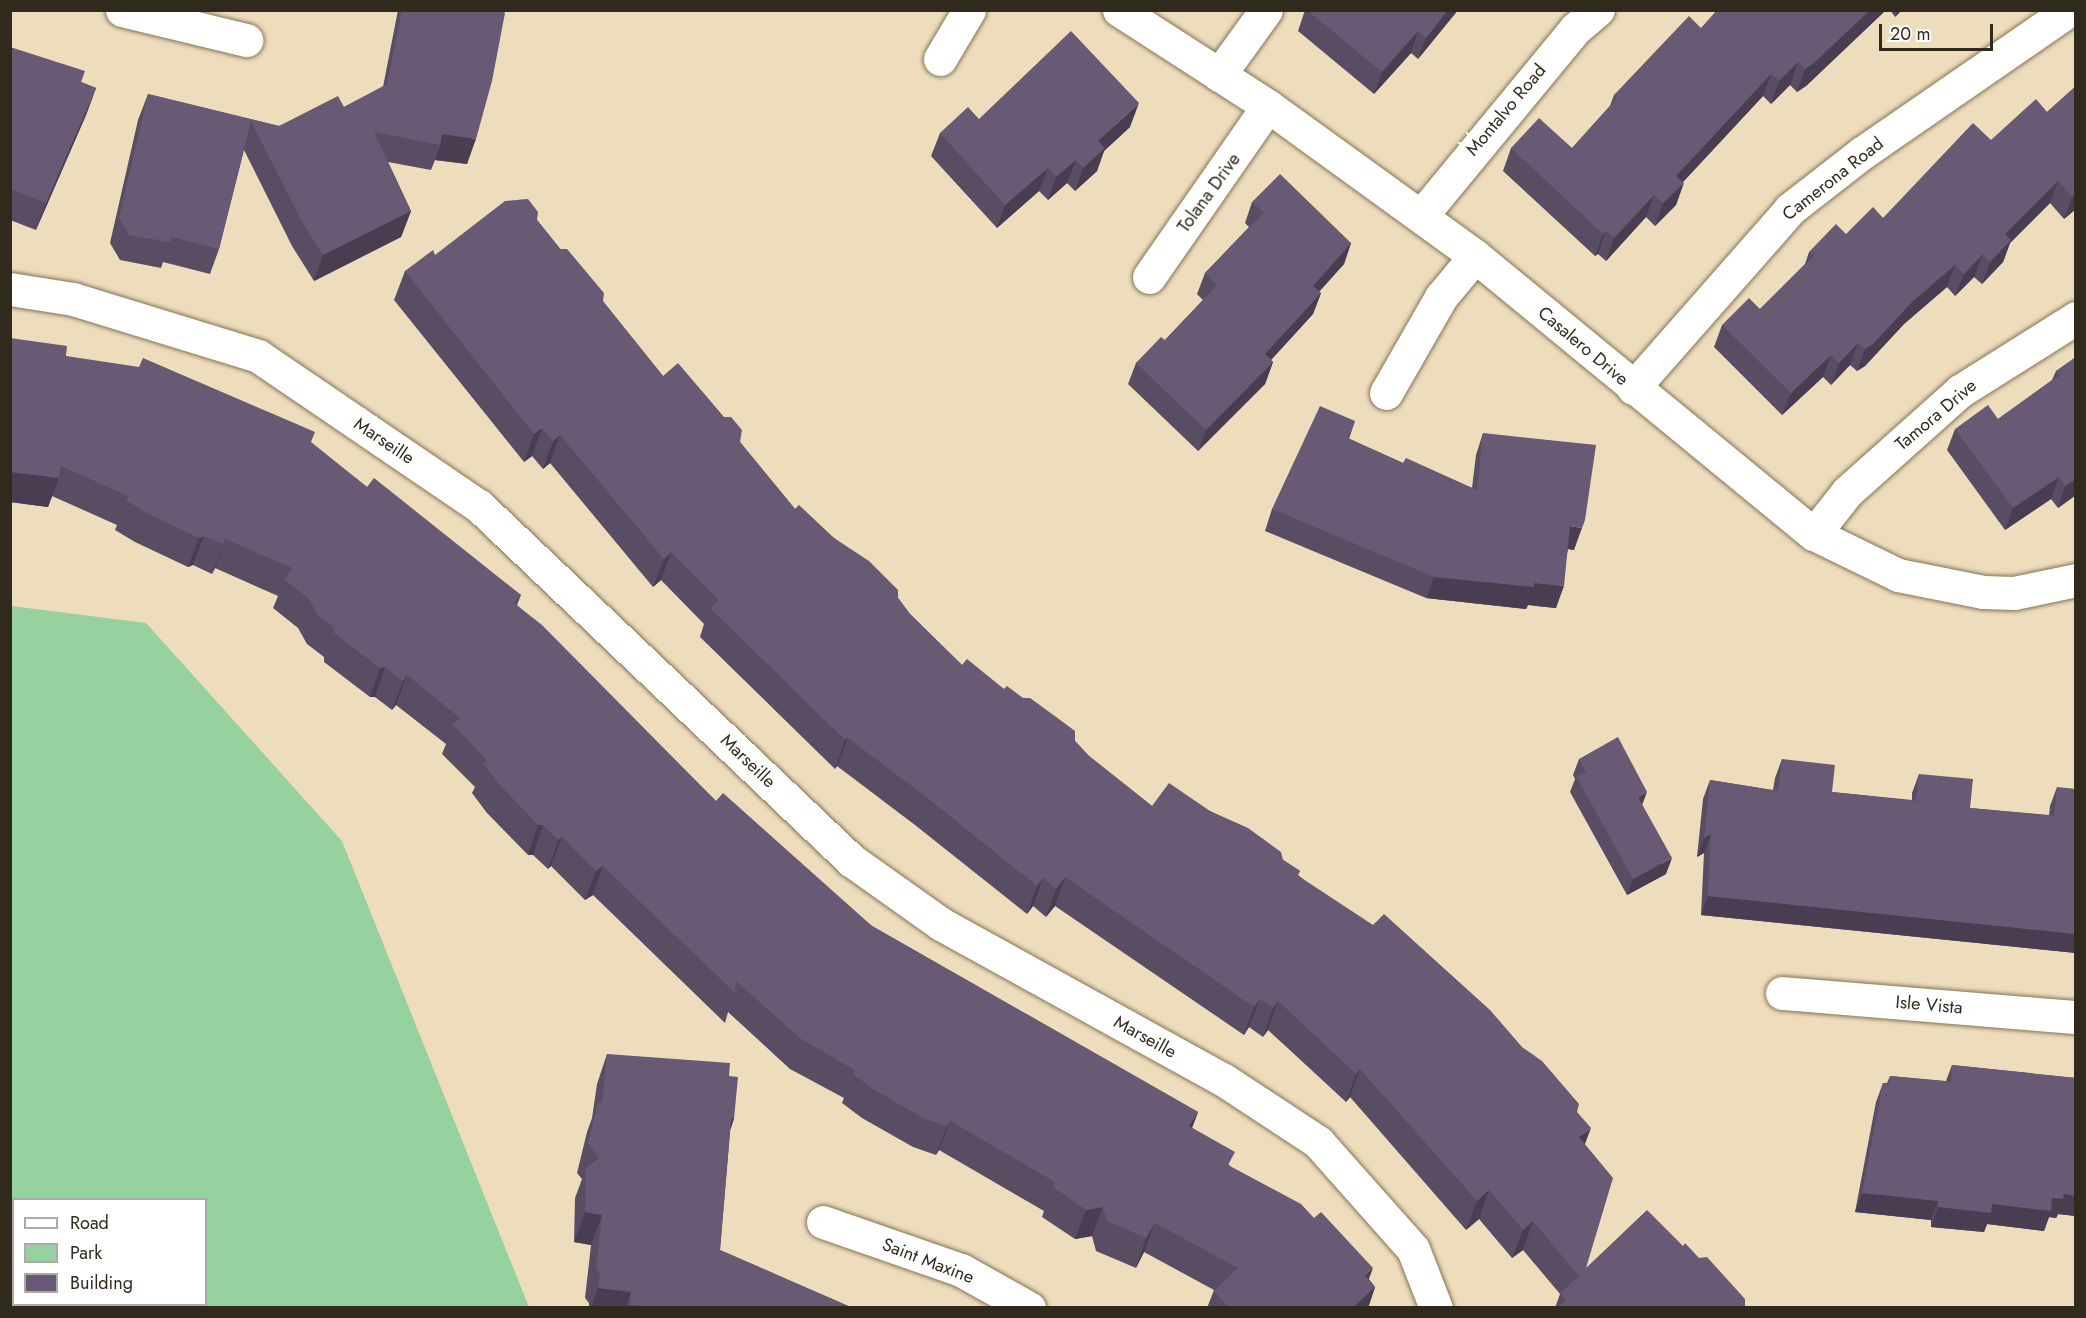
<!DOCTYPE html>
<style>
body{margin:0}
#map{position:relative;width:2086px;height:1318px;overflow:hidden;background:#eeddbc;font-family:Jost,sans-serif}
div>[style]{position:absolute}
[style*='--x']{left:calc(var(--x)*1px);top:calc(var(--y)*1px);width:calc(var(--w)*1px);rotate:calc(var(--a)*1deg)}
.green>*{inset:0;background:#96d19f}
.roads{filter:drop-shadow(0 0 2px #837456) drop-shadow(0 0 2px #837456)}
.minor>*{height:33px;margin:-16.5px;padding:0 16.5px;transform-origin:16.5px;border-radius:16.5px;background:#fff}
.tertiary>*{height:33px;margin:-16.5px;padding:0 16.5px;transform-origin:16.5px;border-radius:16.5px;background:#fff}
.wall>*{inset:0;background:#594d64}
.shaded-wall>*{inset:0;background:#493e51}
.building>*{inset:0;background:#685974}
span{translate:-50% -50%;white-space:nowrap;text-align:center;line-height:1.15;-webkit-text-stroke:6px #fff;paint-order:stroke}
.street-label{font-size:18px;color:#302a1d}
.frame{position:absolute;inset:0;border:12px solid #302a1d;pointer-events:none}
.legend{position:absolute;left:12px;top:1198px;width:195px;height:108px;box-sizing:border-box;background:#fff;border:2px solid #acaaa5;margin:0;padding:8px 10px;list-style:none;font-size:18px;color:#302a1d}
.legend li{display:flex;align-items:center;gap:12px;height:30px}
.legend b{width:30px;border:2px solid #acaaa5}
.scale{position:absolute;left:1879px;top:24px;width:114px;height:27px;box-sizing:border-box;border:3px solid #302a1d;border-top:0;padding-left:8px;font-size:18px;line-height:21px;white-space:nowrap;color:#302a1d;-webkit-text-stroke:4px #fff;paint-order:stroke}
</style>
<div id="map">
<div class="green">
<i style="clip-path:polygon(evenodd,11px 606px,146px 623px,342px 841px,529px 1307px,11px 1307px,11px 606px,14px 1200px,206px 1200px,206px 1304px,14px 1304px,14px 1200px)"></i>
</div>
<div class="roads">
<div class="minor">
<i style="--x:122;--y:10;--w:128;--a:13.6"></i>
<i style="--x:940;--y:59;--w:57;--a:-59.4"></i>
<i style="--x:1219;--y:75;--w:80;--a:-54.1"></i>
<i style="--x:1421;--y:216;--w:242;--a:-50.5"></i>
<i style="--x:1575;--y:29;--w:30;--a:-40"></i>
<i style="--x:1149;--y:277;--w:208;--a:-55.2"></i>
<i style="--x:10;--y:289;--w:64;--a:9"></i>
<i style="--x:73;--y:299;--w:194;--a:17.1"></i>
<i style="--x:258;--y:356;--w:267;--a:34.2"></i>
<i style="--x:479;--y:506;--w:514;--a:43.58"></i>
<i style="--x:851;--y:860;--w:110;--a:35.4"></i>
<i style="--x:941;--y:924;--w:323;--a:28.9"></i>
<i style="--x:1224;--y:1080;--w:113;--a:33.4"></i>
<i style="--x:1318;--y:1142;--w:143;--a:48.4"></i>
<i style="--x:1413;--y:1249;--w:63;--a:68.7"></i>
<i style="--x:1633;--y:388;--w:238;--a:-48.7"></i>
<i style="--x:1790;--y:209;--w:91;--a:-37.9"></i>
<i style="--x:1862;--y:153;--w:252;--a:-34.6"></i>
<i style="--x:1386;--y:393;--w:111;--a:-60.2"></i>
<i style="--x:1441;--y:297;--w:53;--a:-50.3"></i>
<i style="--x:1814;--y:534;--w:53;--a:-51.8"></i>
<i style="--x:1847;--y:492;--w:152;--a:-41.8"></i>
<i style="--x:1960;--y:391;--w:137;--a:-32.2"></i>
<i style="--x:1782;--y:993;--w:295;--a:4.7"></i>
<i style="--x:823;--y:1222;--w:146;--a:19.2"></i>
<i style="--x:961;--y:1270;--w:78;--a:29.2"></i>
</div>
<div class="tertiary">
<i style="--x:1119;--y:10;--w:177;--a:32.8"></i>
<i style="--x:1268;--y:106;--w:256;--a:35.9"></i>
<i style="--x:1475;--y:256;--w:438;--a:39.4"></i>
<i style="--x:1814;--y:534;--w:93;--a:26"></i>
<i style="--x:1898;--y:575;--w:87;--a:11.3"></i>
<i style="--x:1983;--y:592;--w:31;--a:2"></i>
<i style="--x:2014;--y:593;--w:63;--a:-11.8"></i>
</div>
</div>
<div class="wall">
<i style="clip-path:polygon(398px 10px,503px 10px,467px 164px,435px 160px,431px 170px,388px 162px,411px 211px,401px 237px,314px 281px,292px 246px,244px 150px,219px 249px,210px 274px,163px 262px,161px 268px,120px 260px,110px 243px,138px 120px,148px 94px,279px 126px,344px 107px,383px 87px)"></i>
<i style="clip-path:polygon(1305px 10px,1458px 10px,1418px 59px,1411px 53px,1374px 94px,1298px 31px)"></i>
<i style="clip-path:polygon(1886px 10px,1806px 86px,1797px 92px,1790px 85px,1771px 104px,1763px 96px,1683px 182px,1676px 205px,1655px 226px,1646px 217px,1606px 261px,1598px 254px,1595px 256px,1503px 171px,1511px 148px,1572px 148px,1610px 106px,1614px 95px,1701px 28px)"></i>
<i style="clip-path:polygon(1890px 10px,1902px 10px,1895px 17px)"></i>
<i style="clip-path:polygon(10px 47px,81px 82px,96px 88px,86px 115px,36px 230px,10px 220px)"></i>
<i style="clip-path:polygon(2076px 86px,2076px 209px,2064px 219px,2050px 203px,2010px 243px,2003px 262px,1982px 284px,1974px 277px,1955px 296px,1947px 287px,1904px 324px,1865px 366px,1857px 371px,1850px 365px,1831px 385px,1823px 377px,1782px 415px,1714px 347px,1722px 325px,1760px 309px,1805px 264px,1809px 252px,1846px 234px,1883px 218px,1991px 140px,2047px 112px)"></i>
<i style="clip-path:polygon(979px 119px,1130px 127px,1104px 151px,1097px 171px,1075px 191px,1067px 183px,1048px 200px,1039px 191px,997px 228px,931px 156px,940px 133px)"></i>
<i style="clip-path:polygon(1252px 202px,1351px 243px,1344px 264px,1319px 292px,1321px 293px,1313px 314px,1271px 360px,1273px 362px,1265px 384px,1198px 451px,1128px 384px,1136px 363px,1165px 340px,1203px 300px,1197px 294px,1205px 273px,1249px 227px,1245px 223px)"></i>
<i style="clip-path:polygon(537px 220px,663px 376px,740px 442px,795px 509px,834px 538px,898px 598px,910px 614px,962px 665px,1004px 689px,1075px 741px,1089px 756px,1152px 806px,1210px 811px,1300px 871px,1298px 875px,1577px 1112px,1585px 1144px,1586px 1268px,1683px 1246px,1746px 1308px,1555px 1308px,1560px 1294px,1523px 1250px,1512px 1258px,1479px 1219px,1466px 1230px,1350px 1097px,1346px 1102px,1268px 1030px,1263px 1037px,1249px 1027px,1244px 1035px,1055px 906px,1046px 917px,1033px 906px,1027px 914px,915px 825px,837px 766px,835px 769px,700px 637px,704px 624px,661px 580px,653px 587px,550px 463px,543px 469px,532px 456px,524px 462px,394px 300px,405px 271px,435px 255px)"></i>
<i style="clip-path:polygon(10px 338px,66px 356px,311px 443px,367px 487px,521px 595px,517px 605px,716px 801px,872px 926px,1198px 1112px,1192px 1128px,1230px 1166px,1369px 1279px,1375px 1287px,1368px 1308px,1207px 1308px,1214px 1290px,1144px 1252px,1136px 1268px,1096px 1251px,1092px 1236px,1075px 1239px,1042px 1217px,1044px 1211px,939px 1150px,936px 1155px,913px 1147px,862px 1118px,842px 1103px,844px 1098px,790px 1069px,728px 1012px,725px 1023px,593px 895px,585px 900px,551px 866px,548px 869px,533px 855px,528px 855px,487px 813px,472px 793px,475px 787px,442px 754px,446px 744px,396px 705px,392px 710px,375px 697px,370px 697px,324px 662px,324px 657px,307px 644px,298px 628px,273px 608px,278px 596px,215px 568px,212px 574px,193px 565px,188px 567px,135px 542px,115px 530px,117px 525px,52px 496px,48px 507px,10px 502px)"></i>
<i style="clip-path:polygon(2076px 357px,2076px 495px,2058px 508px,2051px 499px,2005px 530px,1947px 450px,1955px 429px,1998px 419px,2052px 380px,2056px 371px)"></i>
<i style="clip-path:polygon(1355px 421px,1349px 439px,1403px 463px,1472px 488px,1476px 455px,1483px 433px,1574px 550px,1568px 549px,1556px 608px,1528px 605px,1526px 609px,1426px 598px,1265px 531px,1272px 509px)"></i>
<i style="clip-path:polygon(1579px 759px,1642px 806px,1666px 874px,1627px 895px,1570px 792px,1575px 779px,1573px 775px)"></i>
<i style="clip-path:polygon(1782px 759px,1832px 792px,1912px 800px,1912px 793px,1919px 774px,1970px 808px,2049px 815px,2050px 806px,2057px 787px,2076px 953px,1701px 915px,1704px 853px,1697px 857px,1703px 799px,1710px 780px,1773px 790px,1775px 778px)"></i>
<i style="clip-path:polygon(607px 1054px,729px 1076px,730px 1133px,720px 1250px,853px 1308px,589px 1308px,589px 1303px,585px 1298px,591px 1245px,574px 1242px,575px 1198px,582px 1179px,577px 1173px,587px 1132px,592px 1118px,597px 1084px)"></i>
<i style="clip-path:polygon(1952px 1065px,2076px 1078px,2076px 1216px,2058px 1214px,2056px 1218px,2049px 1217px,2044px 1231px,1987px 1224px,1984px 1232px,1931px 1227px,1931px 1220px,1855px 1212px,1876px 1102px,1883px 1083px,1887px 1083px,1890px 1076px,1946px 1081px)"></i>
</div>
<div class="shaded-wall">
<i style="clip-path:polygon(1448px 10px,1458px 10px,1418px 59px,1426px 38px)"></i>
<i style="clip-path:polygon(1870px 10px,1886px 10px,1806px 86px,1797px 92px,1805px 69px)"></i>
<i style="clip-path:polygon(1898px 10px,1902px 10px,1895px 17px)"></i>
<i style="clip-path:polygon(1418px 31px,1411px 53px,1374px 94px,1382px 72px)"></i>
<i style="clip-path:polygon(1798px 62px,1790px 85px,1771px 104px,1779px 81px)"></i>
<i style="clip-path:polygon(1771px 74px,1763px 96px,1668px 198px,1676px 176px)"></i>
<i style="clip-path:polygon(96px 88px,86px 115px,36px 230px,46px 203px)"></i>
<i style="clip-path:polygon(1139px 103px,1130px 127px,1104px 151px,1097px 171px,1075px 191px,1083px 168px,1098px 141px)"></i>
<i style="clip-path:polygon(442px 134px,476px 139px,467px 164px,435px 160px,440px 145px)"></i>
<i style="clip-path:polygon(1076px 160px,1067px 183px,1048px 200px,1056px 177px)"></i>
<i style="clip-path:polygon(1048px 168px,1039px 191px,997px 228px,1005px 205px)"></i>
<i style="clip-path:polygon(2058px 181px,2050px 203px,2010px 243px,2003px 262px,1982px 284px,1990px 262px,2005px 234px)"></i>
<i style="clip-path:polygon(1684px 183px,1676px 205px,1655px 226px,1663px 203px)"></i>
<i style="clip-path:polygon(2076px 194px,2076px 209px,2064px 219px,2072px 197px)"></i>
<i style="clip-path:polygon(1654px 195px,1646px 217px,1606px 261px,1614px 238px)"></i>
<i style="clip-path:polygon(411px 211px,401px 237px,314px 281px,323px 255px)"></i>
<i style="clip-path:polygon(1606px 231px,1598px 254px,1595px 256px,1603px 234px)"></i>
<i style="clip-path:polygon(1351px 243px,1344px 264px,1305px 307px,1313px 286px)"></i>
<i style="clip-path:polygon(1983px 254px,1974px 277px,1955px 296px,1964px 274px)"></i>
<i style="clip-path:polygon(1955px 265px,1947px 287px,1904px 324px,1865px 366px,1857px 371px,1865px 349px,1912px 302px)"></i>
<i style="clip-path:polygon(1321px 293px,1313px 314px,1257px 375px,1265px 354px)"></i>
<i style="clip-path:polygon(1858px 343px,1850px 365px,1831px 385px,1839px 363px)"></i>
<i style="clip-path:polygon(1831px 355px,1823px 377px,1782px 415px,1791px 393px)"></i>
<i style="clip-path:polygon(1273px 362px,1265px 384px,1198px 451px,1206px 430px)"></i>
<i style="clip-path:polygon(542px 428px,532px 456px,524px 462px,534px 434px)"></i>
<i style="clip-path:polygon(560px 435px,550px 463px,543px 469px,553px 441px)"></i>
<i style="clip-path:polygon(11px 472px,59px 478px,48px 507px,10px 502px)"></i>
<i style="clip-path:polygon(2059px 477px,2051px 499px,2005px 530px,2013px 508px)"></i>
<i style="clip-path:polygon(2076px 479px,2076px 495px,2058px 508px,2065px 486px)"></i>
<i style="clip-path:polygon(1570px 526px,1582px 528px,1574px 550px,1562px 548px)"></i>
<i style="clip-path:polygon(204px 536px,193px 565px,188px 567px,199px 538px)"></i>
<i style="clip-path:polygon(225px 539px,215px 568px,212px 574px,223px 544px)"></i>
<i style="clip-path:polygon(671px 552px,661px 580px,653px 587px,664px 559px)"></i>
<i style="clip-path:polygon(1434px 577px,1534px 583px,1564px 586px,1556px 608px,1528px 605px,1526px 609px,1426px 598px)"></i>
<i style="clip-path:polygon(385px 667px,375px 697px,370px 697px,380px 668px)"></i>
<i style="clip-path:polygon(407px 675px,396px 705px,392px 710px,403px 681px)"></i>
<i style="clip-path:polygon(848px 738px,837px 766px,835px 769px,845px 740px)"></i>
<i style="clip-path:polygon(1647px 792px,1641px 808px,1638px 797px)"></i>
<i style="clip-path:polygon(538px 825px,543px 825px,533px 855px,528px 855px)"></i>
<i style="clip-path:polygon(1711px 834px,1704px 853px,1697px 857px,1704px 838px)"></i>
<i style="clip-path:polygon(562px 837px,551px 866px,548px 869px,558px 840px)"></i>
<i style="clip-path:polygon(1672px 858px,1666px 874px,1627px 895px,1633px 879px)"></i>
<i style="clip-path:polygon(603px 866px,593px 895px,585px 900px,596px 871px)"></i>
<i style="clip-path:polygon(1065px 877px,1055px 906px,1046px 917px,1056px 889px)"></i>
<i style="clip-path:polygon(1043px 878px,1033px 906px,1027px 914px,1037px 886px)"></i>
<i style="clip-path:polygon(1708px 896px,2076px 934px,2076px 953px,1701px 915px)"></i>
<i style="clip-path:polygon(1260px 999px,1249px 1027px,1244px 1035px,1254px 1007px)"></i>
<i style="clip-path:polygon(1278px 1001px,1268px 1030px,1263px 1037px,1273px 1008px)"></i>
<i style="clip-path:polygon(1360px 1069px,1350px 1097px,1346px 1102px,1356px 1074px)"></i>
<i style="clip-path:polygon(1198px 1112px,1187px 1141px,1189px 1126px)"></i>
<i style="clip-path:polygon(731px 1119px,734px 1119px,724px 1149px)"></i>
<i style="clip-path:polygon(950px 1121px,939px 1150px,936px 1155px,947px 1126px)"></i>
<i style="clip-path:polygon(1591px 1128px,1580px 1157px,1579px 1137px)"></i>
<i style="clip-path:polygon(1489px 1190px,1479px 1219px,1466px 1230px,1477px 1201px)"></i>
<i style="clip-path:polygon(1862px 1193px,1938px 1201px,1931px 1220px,1855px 1212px)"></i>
<i style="clip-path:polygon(2064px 1194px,2076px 1196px,2076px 1216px,2058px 1214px,2056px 1218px,2049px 1217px,2044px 1231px,1987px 1224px,1984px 1232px,1931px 1227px,1938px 1207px,1992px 1204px,2052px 1198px)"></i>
<i style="clip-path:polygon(1103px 1207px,1092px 1236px,1075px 1239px,1086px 1210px)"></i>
<i style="clip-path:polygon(585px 1212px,602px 1215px,591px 1245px,574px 1242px)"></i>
<i style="clip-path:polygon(1533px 1221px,1523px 1250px,1512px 1258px,1523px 1230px)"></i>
<i style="clip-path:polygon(1155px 1223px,1144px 1252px,1136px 1268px,1146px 1238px)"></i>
<i style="clip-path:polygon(1373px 1268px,1362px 1297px,1365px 1275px)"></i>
<i style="clip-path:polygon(1375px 1287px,1368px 1308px,1355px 1308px,1356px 1305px)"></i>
<i style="clip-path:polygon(598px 1288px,631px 1292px,626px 1308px,591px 1308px)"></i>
<i style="clip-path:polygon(630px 1305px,662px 1308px,629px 1308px)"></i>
</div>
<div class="building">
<i style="clip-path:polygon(402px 10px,503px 10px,505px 13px,492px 81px,476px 139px,442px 134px,440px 145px,374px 132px,411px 211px,323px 255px,301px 220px,251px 121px,219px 249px,172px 237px,170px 242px,129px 235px,119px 218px,148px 94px,279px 126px,338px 96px,344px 107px,387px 84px)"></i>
<i style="clip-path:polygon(1307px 10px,1448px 10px,1426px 38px,1418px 31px,1382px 72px)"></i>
<i style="clip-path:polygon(1717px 10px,1870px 10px,1814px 63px,1805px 69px,1798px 62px,1779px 81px,1771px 74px,1676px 176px,1684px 183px,1663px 203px,1654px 195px,1614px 238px,1606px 231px,1603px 234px,1511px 148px,1539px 118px,1572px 148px,1617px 98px,1614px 95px,1689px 16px,1701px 28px)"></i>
<i style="clip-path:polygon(1071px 31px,1139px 103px,1098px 141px,1105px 148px,1083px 168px,1076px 160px,1056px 177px,1048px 168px,1005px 205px,940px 133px,968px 107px,979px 119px)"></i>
<i style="clip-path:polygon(10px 47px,85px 71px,81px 82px,96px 88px,46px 203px,10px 189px)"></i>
<i style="clip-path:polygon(2076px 86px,2076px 194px,2072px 197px,2058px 181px,2005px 234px,2011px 240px,1990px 262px,1983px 254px,1964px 274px,1955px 265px,1912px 302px,1873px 344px,1865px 349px,1858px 343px,1839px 363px,1831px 355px,1791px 393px,1722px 325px,1749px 298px,1760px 309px,1814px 256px,1809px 252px,1836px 224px,1846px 234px,1873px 207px,1883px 218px,1973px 123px,1991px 140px,2036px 99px,2047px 112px)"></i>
<i style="clip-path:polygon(1280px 174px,1351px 243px,1313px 286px,1321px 293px,1265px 354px,1273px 362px,1206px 430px,1136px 363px,1161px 337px,1165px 340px,1217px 285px,1205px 273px,1264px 213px,1252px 202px)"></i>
<i style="clip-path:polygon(528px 199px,538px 212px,537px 220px,560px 249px,567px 249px,604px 293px,603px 301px,663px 376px,678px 363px,724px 417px,731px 417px,742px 430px,740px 442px,795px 509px,799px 505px,834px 538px,869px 561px,898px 590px,898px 598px,910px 614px,962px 665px,967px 659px,1004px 689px,1007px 686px,1023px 698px,1030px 698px,1052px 714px,1075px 731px,1075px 741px,1089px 756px,1152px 806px,1169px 783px,1210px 811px,1248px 828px,1281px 852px,1283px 860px,1300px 871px,1297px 875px,1373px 925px,1384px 914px,1490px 1010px,1522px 1047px,1542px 1061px,1579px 1104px,1577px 1112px,1591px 1128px,1579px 1137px,1613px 1178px,1586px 1268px,1647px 1210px,1683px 1246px,1685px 1243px,1699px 1258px,1707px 1257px,1745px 1299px,1745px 1306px,1746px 1308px,1559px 1308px,1558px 1307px,1566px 1300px,1560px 1293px,1579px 1276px,1533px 1221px,1523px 1230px,1489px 1190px,1477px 1201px,1360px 1069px,1356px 1074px,1278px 1001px,1273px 1008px,1260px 999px,1254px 1007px,1065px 877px,1056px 889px,1043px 878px,1037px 886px,925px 796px,848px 738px,845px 740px,710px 608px,719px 600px,671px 552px,664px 559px,560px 435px,553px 441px,542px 428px,534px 434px,405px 271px,433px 250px,435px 255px,505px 201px)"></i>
<i style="clip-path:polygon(10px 338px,67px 346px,66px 356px,139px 367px,143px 358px,315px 432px,311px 442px,367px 487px,374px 478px,521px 595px,514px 603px,542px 625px,716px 801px,723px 793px,872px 926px,1198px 1112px,1189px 1126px,1235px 1152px,1228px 1165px,1301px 1204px,1314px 1218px,1321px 1212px,1373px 1268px,1365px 1275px,1375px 1287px,1356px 1305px,1359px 1308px,1229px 1308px,1214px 1291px,1238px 1268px,1155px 1223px,1146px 1238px,1107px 1221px,1103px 1207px,1086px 1210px,1053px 1187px,1055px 1182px,950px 1121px,947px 1126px,923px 1118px,873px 1089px,853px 1074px,855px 1070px,801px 1039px,736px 981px,735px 993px,603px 866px,596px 871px,562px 837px,558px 840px,543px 825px,538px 825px,498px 783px,483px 763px,487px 760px,453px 725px,460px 718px,407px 675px,403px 681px,385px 667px,380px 668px,334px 633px,334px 627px,318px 615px,309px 599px,284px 579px,292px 568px,225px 539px,223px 544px,204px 536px,199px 538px,146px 513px,126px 500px,128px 496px,61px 466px,59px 478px,11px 472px,10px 476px)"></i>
<i style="clip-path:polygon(2076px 357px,2076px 479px,2065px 486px,2059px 477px,2013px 508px,1955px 429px,1988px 405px,1998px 419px,2059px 376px,2056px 371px)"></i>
<i style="clip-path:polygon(1320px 406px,1355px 421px,1348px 438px,1403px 463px,1406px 458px,1477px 490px,1483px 433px,1596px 445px,1585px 520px,1582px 528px,1570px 526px,1564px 586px,1534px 583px,1534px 587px,1434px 577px,1272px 509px)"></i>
<i style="clip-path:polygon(1618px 737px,1647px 792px,1638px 797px,1672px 858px,1633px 879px,1576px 776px,1586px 772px,1579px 759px)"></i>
<i style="clip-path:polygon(1782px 759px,1835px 765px,1832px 792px,1916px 801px,1919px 774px,1973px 779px,1970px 808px,2054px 816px,2057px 787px,2076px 789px,2076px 934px,1708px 896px,1711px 834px,1704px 838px,1710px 780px,1778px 791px)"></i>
<i style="clip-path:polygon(607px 1054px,730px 1063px,729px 1076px,738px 1077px,734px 1119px,731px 1119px,720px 1250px,853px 1308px,662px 1308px,630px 1305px,631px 1292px,598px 1288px,600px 1273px,596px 1268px,602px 1215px,585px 1212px,585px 1169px,599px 1158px,588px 1143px,598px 1102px,602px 1103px)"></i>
<i style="clip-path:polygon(1952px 1065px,2076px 1078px,2076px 1196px,2064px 1194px,2063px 1199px,2052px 1198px,2051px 1211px,1992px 1204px,1991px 1213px,1938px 1207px,1938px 1201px,1862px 1193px,1883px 1083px,1889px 1084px,1890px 1076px,1951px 1082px)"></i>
</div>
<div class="street-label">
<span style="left:1506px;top:110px;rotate:-50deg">Montalvo Road</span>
<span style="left:1833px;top:179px;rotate:-38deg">Camerona Road</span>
<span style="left:1209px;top:193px;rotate:-54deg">Tolana Drive</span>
<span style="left:1583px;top:346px;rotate:40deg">Casalero Drive</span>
<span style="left:1936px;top:415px;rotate:-40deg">Tamora Drive</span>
<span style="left:384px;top:441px;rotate:34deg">Marseille</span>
<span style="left:748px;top:761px;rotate:44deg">Marseille</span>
<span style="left:1929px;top:1005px;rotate:5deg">Isle Vista</span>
<span style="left:1145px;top:1037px;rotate:29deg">Marseille</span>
<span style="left:928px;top:1261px;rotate:21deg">Saint Maxine</span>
</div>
<div class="frame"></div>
<ul class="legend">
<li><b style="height:8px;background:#fff"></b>Road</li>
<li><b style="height:16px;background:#96d19f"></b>Park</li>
<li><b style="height:16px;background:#685974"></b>Building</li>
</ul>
<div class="scale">20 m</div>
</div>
